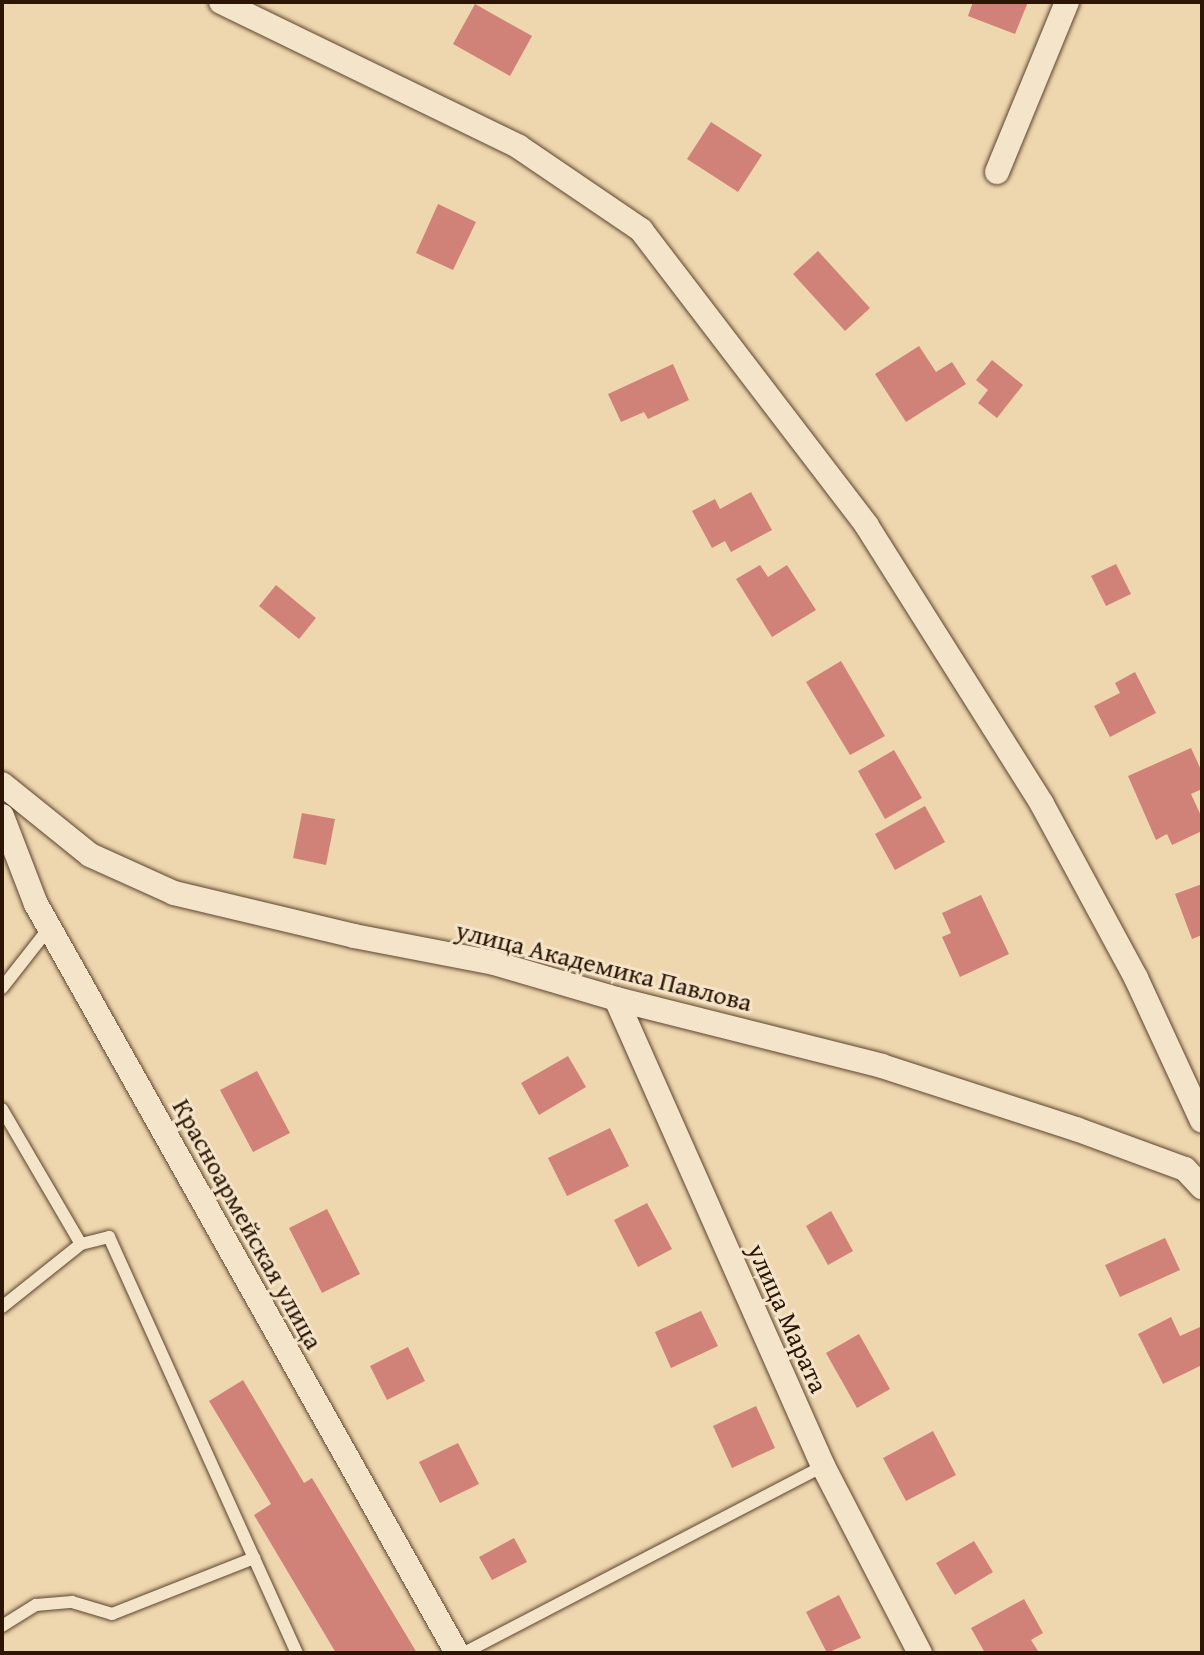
<!DOCTYPE html>
<meta charset="utf-8">
<style>
body{margin:0}
#map{position:relative;width:1204px;height:1655px;overflow:hidden;background:#eed6ae;font-family:"Gentium Book Plus",serif}
div>[style]{position:absolute}
[style*='--x']{left:calc(var(--x)*1px);top:calc(var(--y)*1px);width:calc(var(--w)*1px);rotate:calc(var(--a)*1deg)}
.building>*{inset:0;background:#d18278}
.roads{filter:drop-shadow(0 0 2px #5c452e) drop-shadow(0 0 2px #5c452e)}
.service>*{height:12px;margin:-6px;padding:0 6px;transform-origin:6px;border-radius:6px;background:#f4e4ca}
.minor>*{height:24px;margin:-12px;padding:0 12px;transform-origin:12px;border-radius:12px;background:#f4e4ca}
span{translate:-50% -50%;white-space:nowrap;text-align:center;line-height:1.15;-webkit-text-stroke:6px #f4e4ca;paint-order:stroke}
.street-label{font-size:26px;color:#2c1504}
.frame{position:absolute;inset:0;border:4px solid #2c1504;pointer-events:none}
</style>
<div id="map">
<div class="building">
<i style="clip-path:polygon(973px 2px,1028px 2px,1015px 34px,968px 16px)"></i>
<i style="clip-path:polygon(475px 4px,532px 36px,510px 76px,453px 44px)"></i>
<i style="clip-path:polygon(711px 122px,762px 155px,738px 192px,687px 159px)"></i>
<i style="clip-path:polygon(438px 204px,476px 222px,453px 270px,416px 253px)"></i>
<i style="clip-path:polygon(818px 251px,870px 308px,845px 331px,793px 274px)"></i>
<i style="clip-path:polygon(919px 346px,936px 372px,952px 362px,966px 384px,906px 422px,875px 374px)"></i>
<i style="clip-path:polygon(992px 360px,1023px 385px,997px 418px,978px 403px,988px 390px,976px 380px)"></i>
<i style="clip-path:polygon(673px 364px,689px 400px,648px 419px,644px 412px,621px 422px,608px 394px)"></i>
<i style="clip-path:polygon(751px 492px,772px 530px,731px 552px,725px 541px,712px 548px,692px 511px,715px 499px,720px 509px)"></i>
<i style="clip-path:polygon(1116px 564px,1131px 594px,1106px 606px,1091px 576px)"></i>
<i style="clip-path:polygon(760px 565px,768px 577px,787px 565px,816px 610px,772px 637px,736px 579px)"></i>
<i style="clip-path:polygon(276px 585px,316px 618px,299px 639px,259px 606px)"></i>
<i style="clip-path:polygon(841px 661px,885px 736px,850px 755px,806px 682px)"></i>
<i style="clip-path:polygon(1135px 672px,1156px 713px,1110px 737px,1094px 706px,1120px 693px,1115px 683px)"></i>
<i style="clip-path:polygon(1191px 748px,1202px 772px,1202px 789px,1191px 794px,1202px 818px,1202px 831px,1172px 845px,1167px 834px,1156px 840px,1128px 776px)"></i>
<i style="clip-path:polygon(894px 750px,922px 798px,885px 819px,858px 771px)"></i>
<i style="clip-path:polygon(925px 806px,945px 842px,895px 870px,875px 834px)"></i>
<i style="clip-path:polygon(302px 813px,335px 819px,326px 865px,293px 858px)"></i>
<i style="clip-path:polygon(1202px 884px,1202px 935px,1192px 939px,1175px 894px)"></i>
<i style="clip-path:polygon(981px 895px,1009px 954px,960px 977px,942px 937px,951px 933px,942px 913px)"></i>
<i style="clip-path:polygon(568px 1056px,586px 1087px,539px 1115px,521px 1083px)"></i>
<i style="clip-path:polygon(257px 1071px,290px 1133px,253px 1152px,220px 1090px)"></i>
<i style="clip-path:polygon(610px 1128px,629px 1166px,567px 1196px,548px 1158px)"></i>
<i style="clip-path:polygon(647px 1203px,672px 1249px,638px 1267px,614px 1220px)"></i>
<i style="clip-path:polygon(327px 1209px,360px 1274px,322px 1293px,289px 1228px)"></i>
<i style="clip-path:polygon(831px 1211px,853px 1251px,828px 1265px,806px 1226px)"></i>
<i style="clip-path:polygon(1165px 1238px,1180px 1270px,1120px 1297px,1105px 1265px)"></i>
<i style="clip-path:polygon(701px 1311px,718px 1346px,671px 1368px,655px 1332px)"></i>
<i style="clip-path:polygon(1171px 1317px,1180px 1336px,1200px 1327px,1202px 1365px,1163px 1384px,1138px 1334px)"></i>
<i style="clip-path:polygon(859px 1334px,890px 1389px,857px 1408px,826px 1353px)"></i>
<i style="clip-path:polygon(408px 1347px,425px 1381px,387px 1400px,370px 1366px)"></i>
<i style="clip-path:polygon(243px 1380px,304px 1483px,312px 1478px,417px 1653px,336px 1653px,254px 1515px,271px 1504px,209px 1401px)"></i>
<i style="clip-path:polygon(756px 1406px,775px 1448px,732px 1468px,713px 1426px)"></i>
<i style="clip-path:polygon(933px 1431px,956px 1475px,906px 1501px,883px 1458px)"></i>
<i style="clip-path:polygon(458px 1443px,479px 1484px,440px 1503px,419px 1462px)"></i>
<i style="clip-path:polygon(514px 1538px,527px 1562px,492px 1580px,479px 1557px)"></i>
<i style="clip-path:polygon(974px 1541px,993px 1572px,955px 1595px,936px 1563px)"></i>
<i style="clip-path:polygon(839px 1595px,861px 1638px,827px 1653px,806px 1612px)"></i>
<i style="clip-path:polygon(1024px 1599px,1043px 1633px,1031px 1640px,1038px 1651px,985px 1653px,971px 1628px)"></i>
</div>
<div class="roads">
<div class="service">
<i style="--x:2;--y:988;--w:76;--a:-51.9"></i>
<i style="--x:2;--y:1109;--w:156;--a:59.7"></i>
<i style="--x:81;--y:1244;--w:29;--a:-14"></i>
<i style="--x:109;--y:1237;--w:457;--a:65.7"></i>
<i style="--x:2;--y:1307;--w:101;--a:-38.6"></i>
<i style="--x:2;--y:1626;--w:40;--a:-32"></i>
<i style="--x:36;--y:1605;--w:36;--a:-5"></i>
<i style="--x:72;--y:1602;--w:42;--a:16.7"></i>
<i style="--x:112;--y:1614;--w:153;--a:-21.5"></i>
<i style="--x:464;--y:1653;--w:405;--a:-27.5"></i>
</div>
<div class="minor">
<i style="--x:221;--y:2;--w:331;--a:25.9"></i>
<i style="--x:519;--y:147;--w:148;--a:34.2"></i>
<i style="--x:641;--y:230;--w:372;--a:52.6"></i>
<i style="--x:867;--y:526;--w:328;--a:57.8"></i>
<i style="--x:1042;--y:804;--w:198;--a:61.6"></i>
<i style="--x:1136;--y:978;--w:157;--a:65.2"></i>
<i style="--x:997;--y:172;--w:184;--a:-67.6"></i>
<i style="--x:2;--y:784;--w:113;--a:38.9"></i>
<i style="--x:90;--y:855;--w:92;--a:24.3"></i>
<i style="--x:174;--y:893;--w:185;--a:13.4"></i>
<i style="--x:354;--y:936;--w:143;--a:10.9"></i>
<i style="--x:494;--y:963;--w:127;--a:16.4"></i>
<i style="--x:616;--y:999;--w:274;--a:14.1"></i>
<i style="--x:882;--y:1066;--w:204;--a:18"></i>
<i style="--x:1076;--y:1129;--w:116;--a:20.2"></i>
<i style="--x:1185;--y:1169;--w:25;--a:47"></i>
<i style="--x:2;--y:816;--w:94;--a:68.9"></i>
<i style="--x:36;--y:904;--w:859;--a:60.66"></i>
<i style="--x:616;--y:999;--w:511;--a:66.09"></i>
<i style="--x:823;--y:1466;--w:211;--a:62.6"></i>
</div>
</div>
<div class="street-label">
<span style="left:604px;top:966px;rotate:14deg">улица Академика Павлова</span>
<span style="left:248px;top:1224px;rotate:61deg">Красноармейская улица</span>
<span style="left:788px;top:1318px;rotate:66deg">улица Марата</span>
</div>
<div class="frame"></div>
</div>
